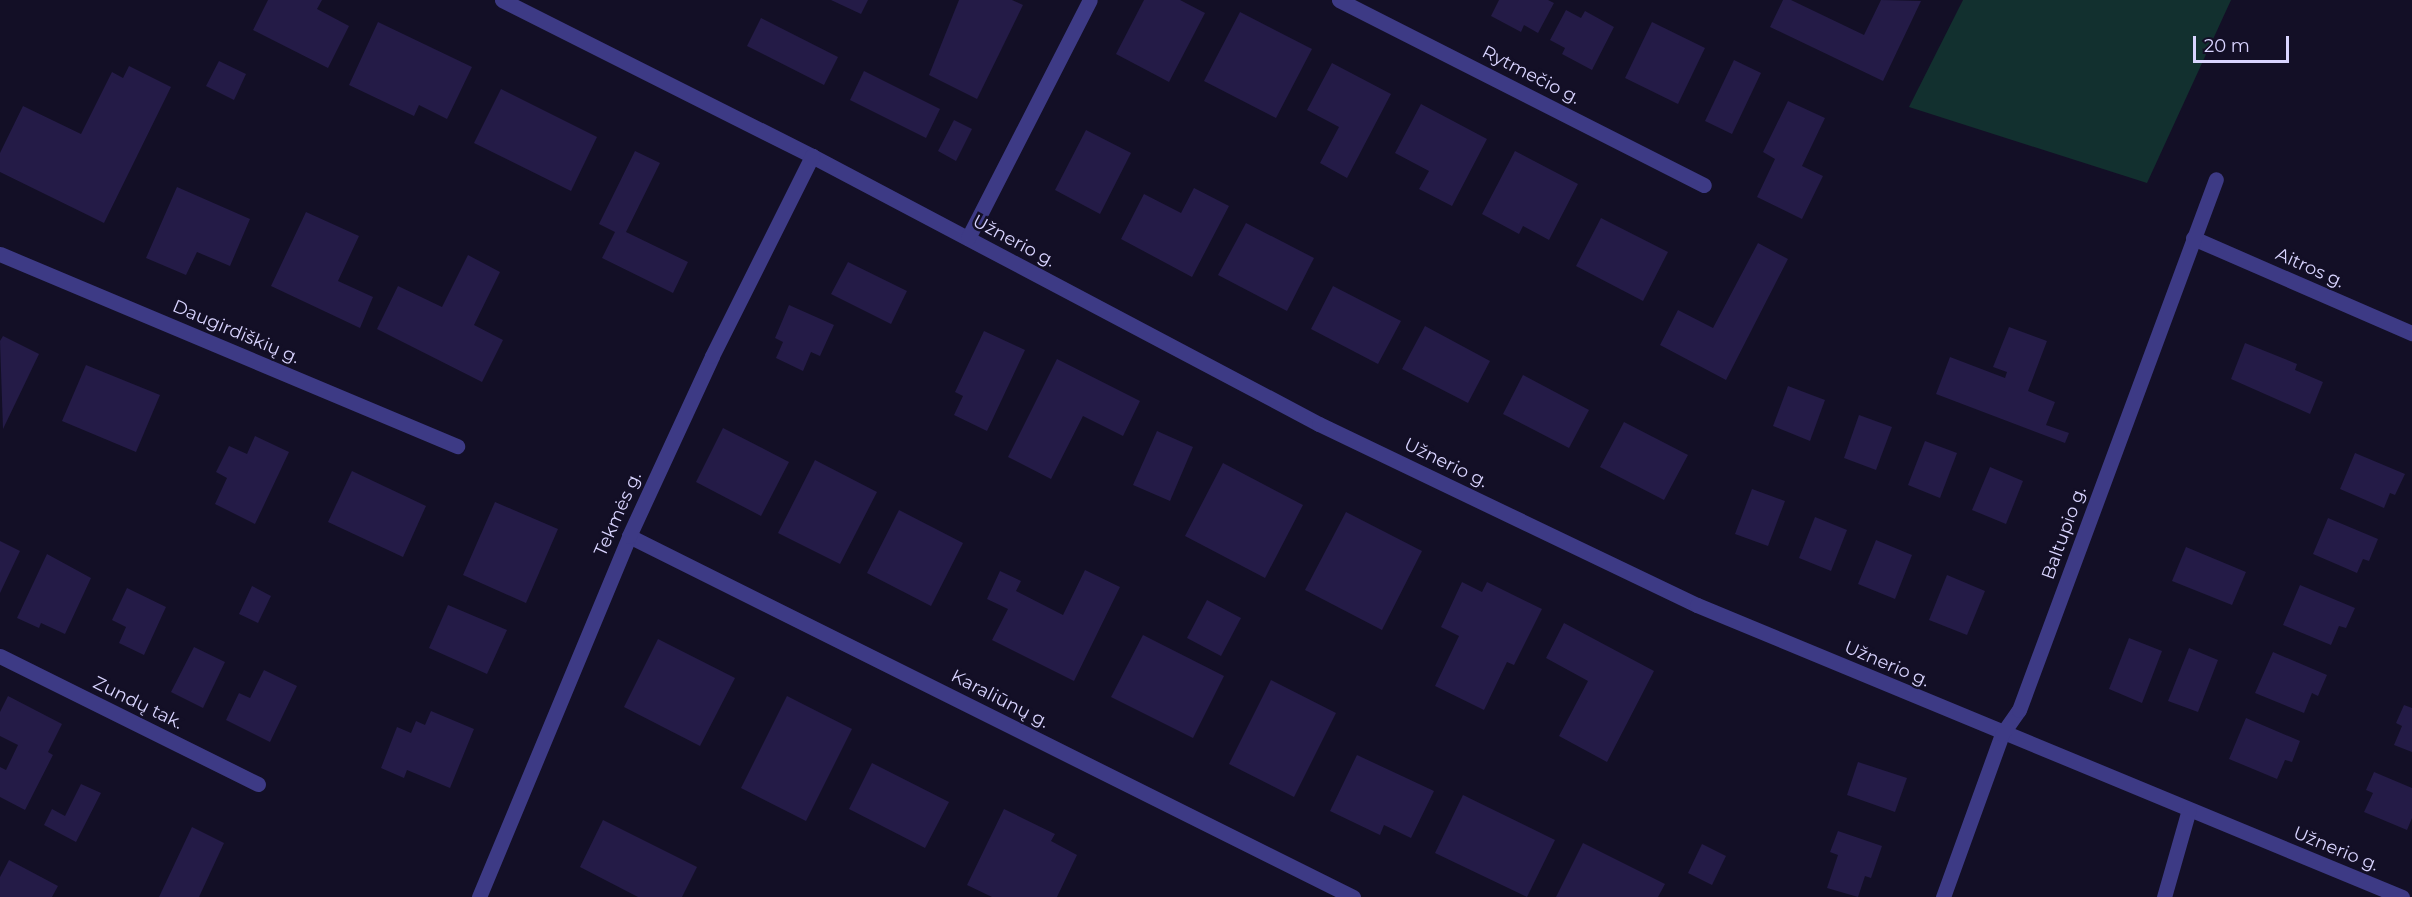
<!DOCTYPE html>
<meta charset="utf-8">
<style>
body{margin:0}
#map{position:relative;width:2412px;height:897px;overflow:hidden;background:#130f26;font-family:Montserrat,sans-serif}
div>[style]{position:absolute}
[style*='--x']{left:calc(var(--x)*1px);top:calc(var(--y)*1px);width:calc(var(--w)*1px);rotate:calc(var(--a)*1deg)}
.green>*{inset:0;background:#12302f}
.building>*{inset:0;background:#241b47}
.minor>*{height:15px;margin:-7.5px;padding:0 7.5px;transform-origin:7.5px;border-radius:7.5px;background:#3d3a85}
span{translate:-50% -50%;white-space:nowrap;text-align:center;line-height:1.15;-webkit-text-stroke:5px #130f26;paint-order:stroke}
.street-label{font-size:18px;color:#d9d4ff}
.scale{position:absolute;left:2193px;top:36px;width:96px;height:27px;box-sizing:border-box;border:3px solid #d9d4ff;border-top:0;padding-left:8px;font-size:18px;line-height:21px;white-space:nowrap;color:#d9d4ff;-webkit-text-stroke:4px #130f26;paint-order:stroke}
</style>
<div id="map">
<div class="green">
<i style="clip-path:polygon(1963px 0,2231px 0,2147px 183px,1909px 107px)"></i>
</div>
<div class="building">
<i style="clip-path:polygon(268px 0,322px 0,317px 9px,349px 26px,328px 68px,253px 30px)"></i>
<i style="clip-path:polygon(831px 0,868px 0,861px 14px)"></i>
<i style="clip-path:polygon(959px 0,1012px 0,1023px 5px,977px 99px,929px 75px)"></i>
<i style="clip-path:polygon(1144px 0,1180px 0,1205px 13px,1169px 82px,1116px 54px)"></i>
<i style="clip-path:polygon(1499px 0,1548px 0,1554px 3px,1538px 33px,1524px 25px,1521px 32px,1491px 16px)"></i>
<i style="clip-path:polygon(1783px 0,1791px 0,1864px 35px,1881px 0,1921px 1px,1883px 81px,1770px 27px)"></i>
<i style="clip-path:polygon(1566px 10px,1581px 18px,1585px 11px,1614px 27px,1592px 70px,1562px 54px,1565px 48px,1550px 40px)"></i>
<i style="clip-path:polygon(1240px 12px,1312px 49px,1276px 118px,1204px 81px)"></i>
<i style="clip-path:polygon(761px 18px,838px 57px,824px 85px,747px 46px)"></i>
<i style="clip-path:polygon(378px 22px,472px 67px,447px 119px,419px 105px,414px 116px,349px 85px)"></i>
<i style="clip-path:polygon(1652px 22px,1705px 48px,1678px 104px,1625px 78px)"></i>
<i style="clip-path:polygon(1734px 60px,1761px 73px,1732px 134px,1705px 121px)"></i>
<i style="clip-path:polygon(219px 61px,246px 74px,234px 100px,206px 86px)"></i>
<i style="clip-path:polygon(1332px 63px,1391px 94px,1347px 178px,1320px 163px,1339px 127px,1307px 110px)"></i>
<i style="clip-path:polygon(129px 66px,171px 87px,104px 223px,0 172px,0 153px,23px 106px,81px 134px,112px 72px,123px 78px)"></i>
<i style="clip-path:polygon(864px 71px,940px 109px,926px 138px,850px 100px)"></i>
<i style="clip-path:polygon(501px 89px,597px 137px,571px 191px,474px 143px)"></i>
<i style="clip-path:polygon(1788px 101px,1825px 118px,1802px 166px,1823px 176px,1802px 219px,1757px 197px,1775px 159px,1763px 152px)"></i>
<i style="clip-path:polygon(1421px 104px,1487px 139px,1452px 206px,1419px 189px,1429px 171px,1395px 153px)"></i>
<i style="clip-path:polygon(954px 120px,972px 129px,956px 161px,938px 151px)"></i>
<i style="clip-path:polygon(1086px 130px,1131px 153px,1100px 214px,1055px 190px)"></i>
<i style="clip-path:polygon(635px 151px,660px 163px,626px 232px,688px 262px,673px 293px,602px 258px,615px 232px,599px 224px)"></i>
<i style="clip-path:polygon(1515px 151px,1578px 184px,1549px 240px,1523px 226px,1519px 234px,1482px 214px)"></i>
<i style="clip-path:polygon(177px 187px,250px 219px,230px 266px,197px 252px,186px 275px,146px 258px)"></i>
<i style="clip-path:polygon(1194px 188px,1229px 206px,1192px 277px,1121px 239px,1144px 194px,1181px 213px)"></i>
<i style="clip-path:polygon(306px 212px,359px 236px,338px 281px,373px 297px,360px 328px,271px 286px)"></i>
<i style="clip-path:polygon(1601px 218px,1668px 252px,1643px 301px,1576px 266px)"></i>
<i style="clip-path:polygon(1246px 223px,1314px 258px,1287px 311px,1218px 275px)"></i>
<i style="clip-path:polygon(1758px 243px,1788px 259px,1726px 380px,1660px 345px,1678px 310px,1713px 328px)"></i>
<i style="clip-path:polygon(468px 255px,500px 272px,474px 325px,503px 340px,482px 382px,377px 329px,398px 286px,442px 307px)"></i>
<i style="clip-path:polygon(848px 262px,907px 291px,891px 324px,831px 294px)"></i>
<i style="clip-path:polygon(1333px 286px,1401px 321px,1378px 364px,1311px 329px)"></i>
<i style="clip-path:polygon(789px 305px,834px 325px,820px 356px,811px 352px,803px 371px,776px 358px,783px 342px,775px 338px)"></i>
<i style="clip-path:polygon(1425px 326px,1490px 361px,1468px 403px,1402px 369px)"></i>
<i style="clip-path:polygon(2009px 327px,2047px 341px,2028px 391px,2055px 402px,2046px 425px,2069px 433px,2065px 443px,1936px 394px,1950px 357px,2005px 378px,2007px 372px,1993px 367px)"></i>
<i style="clip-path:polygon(984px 331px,1025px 350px,987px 431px,954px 415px,963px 396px,955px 392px)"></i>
<i style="clip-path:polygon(3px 336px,39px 354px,3px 429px,0 341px)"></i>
<i style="clip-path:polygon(2245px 343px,2297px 364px,2295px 370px,2323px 382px,2310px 414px,2231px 379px)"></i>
<i style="clip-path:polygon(1057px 359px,1140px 401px,1123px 436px,1083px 416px,1051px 479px,1008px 457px)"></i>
<i style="clip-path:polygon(86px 365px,160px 395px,136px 452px,62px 421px)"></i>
<i style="clip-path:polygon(1523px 375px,1589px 410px,1569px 448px,1503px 414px)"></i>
<i style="clip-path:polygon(1788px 386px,1825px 400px,1810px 441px,1773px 426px)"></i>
<i style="clip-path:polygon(1859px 415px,1892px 427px,1876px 470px,1844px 458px)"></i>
<i style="clip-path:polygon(1624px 422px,1688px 455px,1664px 500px,1600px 467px)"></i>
<i style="clip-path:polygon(723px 428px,789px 462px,761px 516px,696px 482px)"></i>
<i style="clip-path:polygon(1157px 431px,1193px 447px,1170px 501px,1133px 485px)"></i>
<i style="clip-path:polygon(255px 436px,289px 452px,255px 524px,215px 504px,227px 478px,216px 472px,229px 446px,247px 454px)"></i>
<i style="clip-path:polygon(1925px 441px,1957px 453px,1940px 498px,1908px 485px)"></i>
<i style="clip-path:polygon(2355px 453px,2405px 474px,2395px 495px,2390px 493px,2384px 508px,2340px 489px)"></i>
<i style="clip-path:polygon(815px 460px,877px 492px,840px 564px,778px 533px)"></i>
<i style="clip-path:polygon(1223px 463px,1303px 505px,1265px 578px,1185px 536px)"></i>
<i style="clip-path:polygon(1990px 467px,2023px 481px,2006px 524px,1972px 510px)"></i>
<i style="clip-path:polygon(352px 471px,426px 506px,403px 557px,328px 522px)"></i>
<i style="clip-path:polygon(1752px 489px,1785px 501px,1768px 546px,1735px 534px)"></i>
<i style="clip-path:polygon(495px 502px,558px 529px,526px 603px,463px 575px)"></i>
<i style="clip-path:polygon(899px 510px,963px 543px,931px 606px,867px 573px)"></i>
<i style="clip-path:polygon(1346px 512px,1422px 551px,1382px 630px,1305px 590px)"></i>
<i style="clip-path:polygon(1815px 517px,1847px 530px,1831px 571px,1799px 558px)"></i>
<i style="clip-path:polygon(2328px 518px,2378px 539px,2369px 561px,2363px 559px,2357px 573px,2313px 554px)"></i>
<i style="clip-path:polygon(1876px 540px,1912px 555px,1895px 599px,1858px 584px)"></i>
<i style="clip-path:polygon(0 541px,20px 551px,0 593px)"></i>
<i style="clip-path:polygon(2186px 547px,2246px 572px,2232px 605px,2172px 581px)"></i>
<i style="clip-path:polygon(47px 554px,91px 578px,65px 634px,41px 623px,39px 628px,17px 618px)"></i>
<i style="clip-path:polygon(1085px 570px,1120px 587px,1074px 681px,992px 640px,1008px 609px,987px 599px,1000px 571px,1021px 581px,1016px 591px,1063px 615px)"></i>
<i style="clip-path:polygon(1947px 575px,1985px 591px,1967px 635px,1929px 620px)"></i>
<i style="clip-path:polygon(1462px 582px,1482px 592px,1487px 582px,1542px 609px,1514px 665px,1507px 662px,1484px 710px,1435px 686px,1459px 636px,1441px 627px)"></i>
<i style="clip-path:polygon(2300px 585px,2355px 608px,2346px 628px,2339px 626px,2331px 645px,2283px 625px)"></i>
<i style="clip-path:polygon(252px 586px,271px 596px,258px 623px,239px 614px)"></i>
<i style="clip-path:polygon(127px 588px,166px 607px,144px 655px,119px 643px,126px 627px,112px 620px)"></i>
<i style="clip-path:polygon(1207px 600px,1241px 618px,1221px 656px,1187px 638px)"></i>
<i style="clip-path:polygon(448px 605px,507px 630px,487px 674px,429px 648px)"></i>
<i style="clip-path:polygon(1564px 623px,1654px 671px,1607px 762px,1559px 736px,1588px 681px,1546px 658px)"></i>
<i style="clip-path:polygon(1143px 635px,1224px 676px,1193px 738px,1111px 697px)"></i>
<i style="clip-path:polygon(2129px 638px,2162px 651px,2142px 703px,2109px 689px)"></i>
<i style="clip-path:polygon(658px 639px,735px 678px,700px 746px,624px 707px)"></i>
<i style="clip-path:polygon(194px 647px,225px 662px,203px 708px,171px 692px)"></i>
<i style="clip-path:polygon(2189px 648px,2218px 660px,2198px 712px,2168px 701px)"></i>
<i style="clip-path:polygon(2273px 652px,2327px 675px,2318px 696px,2312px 693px,2304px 713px,2255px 693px)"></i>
<i style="clip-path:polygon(264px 670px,297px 686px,270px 742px,226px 720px,239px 693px,250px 698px)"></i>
<i style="clip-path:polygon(1271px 680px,1336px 713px,1294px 797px,1229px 764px)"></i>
<i style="clip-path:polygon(8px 696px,62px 724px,48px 752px,53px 755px,25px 810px,0 797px,0 767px,6px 770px,18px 745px,0 736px,0 712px)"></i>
<i style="clip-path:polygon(787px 696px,852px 729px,806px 821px,741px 788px)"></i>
<i style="clip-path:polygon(2404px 705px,2412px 708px,2412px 752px,2394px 745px,2402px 726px,2396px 723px)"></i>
<i style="clip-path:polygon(431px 711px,474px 729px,450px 788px,407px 770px,404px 778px,381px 768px,397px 727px,411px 733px,416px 721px,425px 725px)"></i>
<i style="clip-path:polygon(2246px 718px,2300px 741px,2292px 762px,2285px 760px,2277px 779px,2229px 759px)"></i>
<i style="clip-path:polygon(1357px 755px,1434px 791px,1411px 838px,1384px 825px,1380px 835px,1330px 811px)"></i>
<i style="clip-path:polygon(1858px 762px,1907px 778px,1895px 812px,1847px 795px)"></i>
<i style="clip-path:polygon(872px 763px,949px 802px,925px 848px,849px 809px)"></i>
<i style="clip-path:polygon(2374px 772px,2412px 788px,2412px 818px,2407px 830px,2364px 812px,2373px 793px,2366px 790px)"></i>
<i style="clip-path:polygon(81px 784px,101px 793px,76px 842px,44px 825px,52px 809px,65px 816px)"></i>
<i style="clip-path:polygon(1463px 795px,1555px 840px,1527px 897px,1435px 853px)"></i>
<i style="clip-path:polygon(1004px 809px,1055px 834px,1051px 841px,1077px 855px,1057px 897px,992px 897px,967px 885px)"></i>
<i style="clip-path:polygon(603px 820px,697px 867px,682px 897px,638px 897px,580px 867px)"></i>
<i style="clip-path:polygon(192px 827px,224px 843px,199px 897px,159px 897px)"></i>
<i style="clip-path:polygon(1838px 831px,1882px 846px,1871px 878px,1865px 876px,1858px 897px,1827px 888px,1838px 855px,1830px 852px)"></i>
<i style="clip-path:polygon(1583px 843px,1665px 884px,1658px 897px,1556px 897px)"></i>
<i style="clip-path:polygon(1702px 844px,1726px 856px,1712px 885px,1688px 873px)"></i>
<i style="clip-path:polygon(9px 860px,58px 886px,52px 897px,0 897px,0 877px)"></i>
</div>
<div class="minor">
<i style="--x:502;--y:0;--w:347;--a:26.7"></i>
<i style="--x:812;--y:156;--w:573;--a:27.86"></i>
<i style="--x:1319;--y:424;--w:419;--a:25.6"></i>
<i style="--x:1697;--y:605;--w:763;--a:22.5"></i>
<i style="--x:1339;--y:0;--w:409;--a:26.9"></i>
<i style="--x:968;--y:238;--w:267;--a:-62.9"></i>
<i style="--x:2193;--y:238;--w:239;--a:23.5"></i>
<i style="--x:0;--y:254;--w:496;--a:22.8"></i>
<i style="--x:629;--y:536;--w:809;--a:26.5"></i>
<i style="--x:0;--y:656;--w:288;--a:26.4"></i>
<i style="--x:479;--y:897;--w:391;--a:-67.4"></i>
<i style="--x:629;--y:536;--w:198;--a:-65.2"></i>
<i style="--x:712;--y:356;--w:224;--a:-63.4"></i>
<i style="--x:1943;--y:897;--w:173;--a:-70.1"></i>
<i style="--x:2002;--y:734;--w:29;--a:-55"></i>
<i style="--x:2019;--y:710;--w:566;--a:-69.65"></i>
<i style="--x:2164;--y:897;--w:91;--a:-74.1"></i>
</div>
<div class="street-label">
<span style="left:1531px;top:75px;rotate:27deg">Rytmečio g.</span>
<span style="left:1014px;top:241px;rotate:28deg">Užnerio g.</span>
<span style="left:2310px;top:268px;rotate:24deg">Aitros g.</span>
<span style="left:236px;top:332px;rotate:23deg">Daugirdiškių g.</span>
<span style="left:1446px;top:463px;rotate:26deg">Užnerio g.</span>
<span style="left:618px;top:514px;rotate:-66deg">Tekmės g.</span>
<span style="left:2064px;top:533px;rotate:-70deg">Baltupio g.</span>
<span style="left:1887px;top:664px;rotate:23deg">Užnerio g.</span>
<span style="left:1000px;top:699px;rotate:27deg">Karaliūnų g.</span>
<span style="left:138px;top:703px;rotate:26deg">Zundų tak.</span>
<span style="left:2336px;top:849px;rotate:22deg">Užnerio g.</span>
</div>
<div class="scale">20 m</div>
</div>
